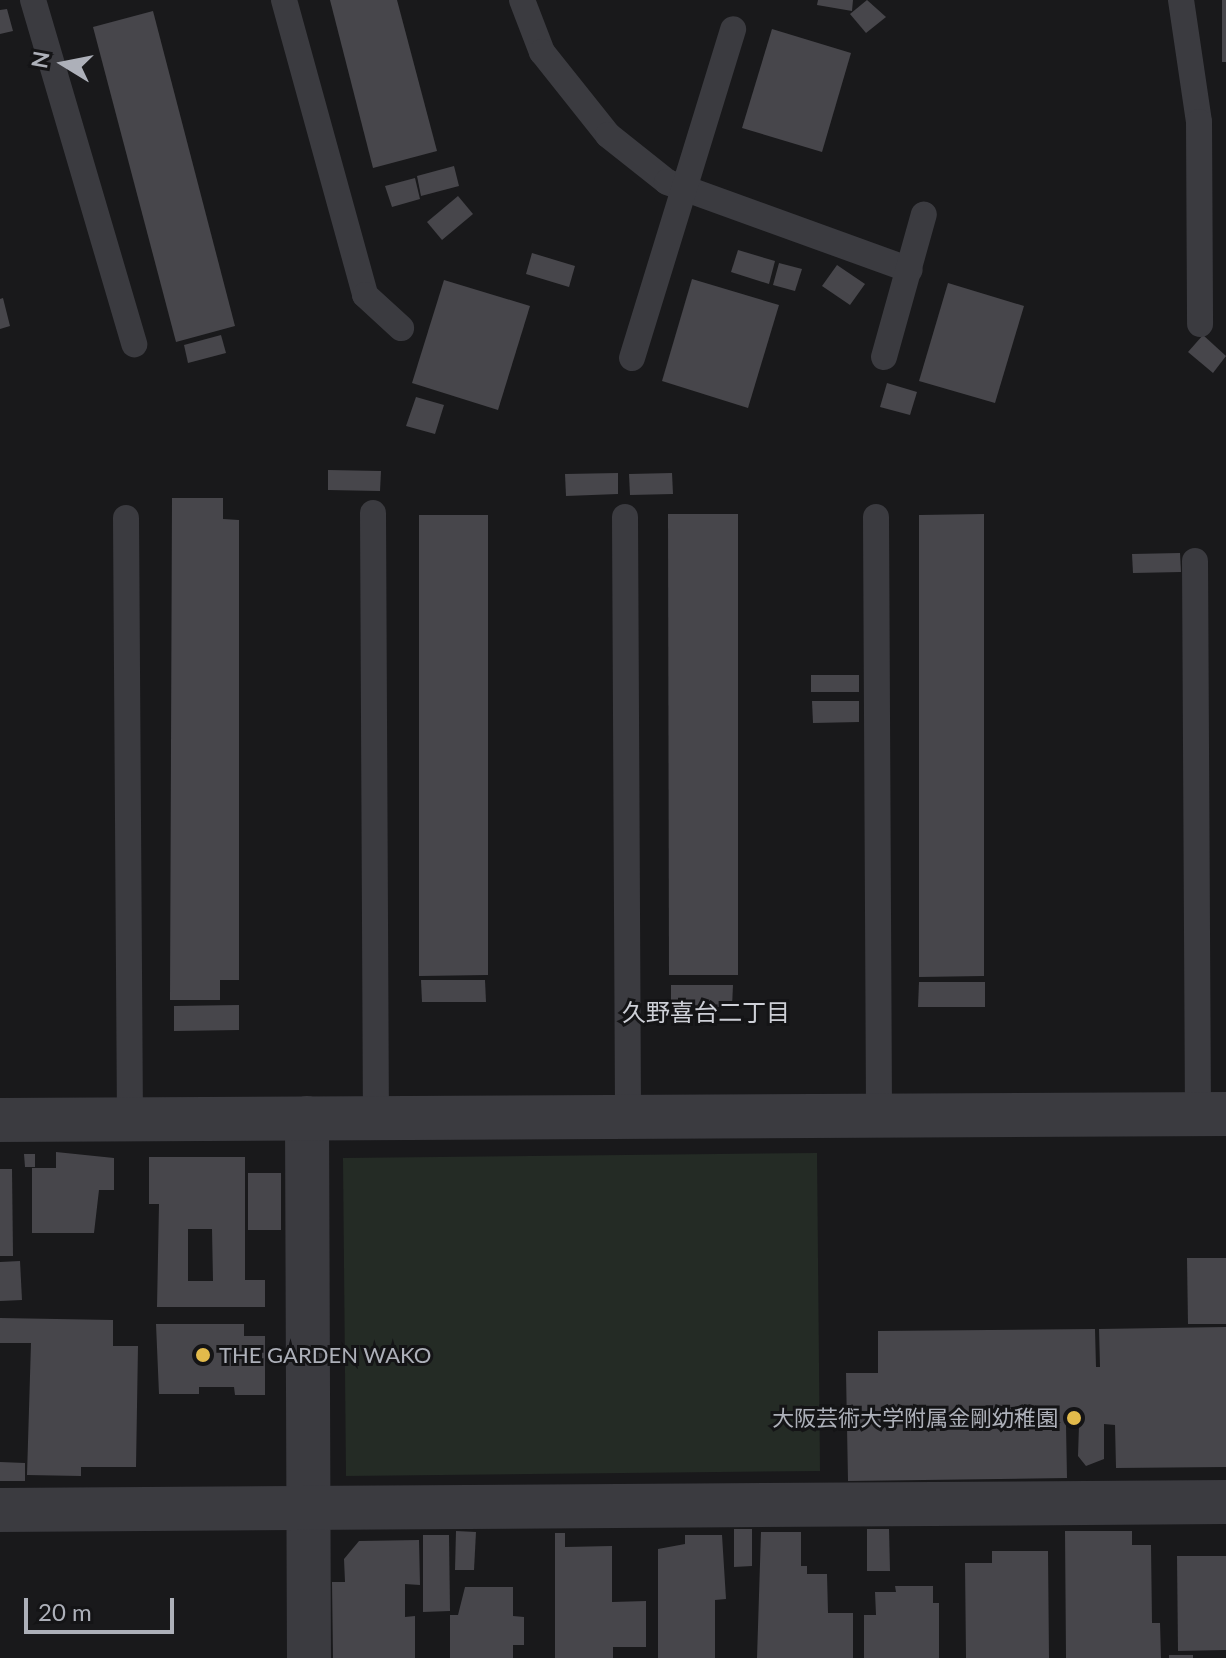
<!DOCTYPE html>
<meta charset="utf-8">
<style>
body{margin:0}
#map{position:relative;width:1226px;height:1658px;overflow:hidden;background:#19191b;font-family:Lato,"Noto Sans JP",sans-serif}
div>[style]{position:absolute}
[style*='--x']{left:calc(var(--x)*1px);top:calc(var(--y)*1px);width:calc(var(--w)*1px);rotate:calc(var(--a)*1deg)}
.green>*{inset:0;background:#242b25}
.building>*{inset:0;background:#47464b}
.service>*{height:26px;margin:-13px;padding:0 13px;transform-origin:13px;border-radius:13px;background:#3b3b40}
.minor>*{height:44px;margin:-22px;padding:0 22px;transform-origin:22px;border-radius:22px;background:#3b3b40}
.tertiary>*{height:44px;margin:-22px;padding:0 22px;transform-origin:22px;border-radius:22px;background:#3b3b40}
.dots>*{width:22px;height:22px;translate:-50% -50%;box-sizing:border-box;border:4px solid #141416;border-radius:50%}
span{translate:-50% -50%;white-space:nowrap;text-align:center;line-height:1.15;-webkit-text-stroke:6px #141416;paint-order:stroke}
.poi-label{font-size:22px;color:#adb0b9}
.left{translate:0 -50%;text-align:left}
.right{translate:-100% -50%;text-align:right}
.neighbourhood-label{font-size:24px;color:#cdcfd6}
.north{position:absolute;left:24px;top:24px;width:80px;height:80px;-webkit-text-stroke:6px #141416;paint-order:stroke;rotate:280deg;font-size:22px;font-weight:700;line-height:32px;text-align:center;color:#adb0b9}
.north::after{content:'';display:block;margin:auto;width:28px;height:36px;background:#adb0b9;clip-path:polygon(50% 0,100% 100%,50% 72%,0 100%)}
.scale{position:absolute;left:24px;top:1598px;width:150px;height:36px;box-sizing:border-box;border:4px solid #adb0b9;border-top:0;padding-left:10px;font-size:24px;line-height:28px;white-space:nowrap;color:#adb0b9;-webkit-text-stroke:6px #141416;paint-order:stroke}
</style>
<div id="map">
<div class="green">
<i style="clip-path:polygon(817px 1153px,820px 1471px,346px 1476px,343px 1158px)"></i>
</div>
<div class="building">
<i style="clip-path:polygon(330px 0,397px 0,437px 151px,373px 168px)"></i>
<i style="clip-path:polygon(818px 0,853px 0,852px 11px,817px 5px)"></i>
<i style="clip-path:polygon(867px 0,886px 17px,866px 33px,850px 14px)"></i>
<i style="clip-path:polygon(1222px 0,1226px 0,1226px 62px,1222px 62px)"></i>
<i style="clip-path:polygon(7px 9px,13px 31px,0 34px,0 10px)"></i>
<i style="clip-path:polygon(153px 11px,235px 326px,176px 342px,93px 27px)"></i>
<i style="clip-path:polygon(772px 29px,851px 53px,822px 152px,742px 128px)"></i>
<i style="clip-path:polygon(454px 166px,459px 186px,421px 196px,417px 176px)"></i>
<i style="clip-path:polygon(415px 178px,420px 199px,392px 207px,385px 186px)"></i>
<i style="clip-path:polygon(458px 196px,473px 214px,442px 240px,427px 222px)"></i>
<i style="clip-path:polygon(738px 250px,775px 261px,769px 284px,731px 272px)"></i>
<i style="clip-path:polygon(532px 253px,575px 266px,569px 287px,526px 274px)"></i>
<i style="clip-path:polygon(779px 263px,802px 269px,795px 291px,773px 285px)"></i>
<i style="clip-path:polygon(837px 265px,865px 284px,850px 305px,822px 286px)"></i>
<i style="clip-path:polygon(692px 279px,779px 305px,748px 408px,662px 381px)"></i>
<i style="clip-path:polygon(444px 280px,530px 306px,498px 410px,412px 383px)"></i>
<i style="clip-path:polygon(948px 283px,1024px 306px,995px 403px,919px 381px)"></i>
<i style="clip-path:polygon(3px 298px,10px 326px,0 329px,0 299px)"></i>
<i style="clip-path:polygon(221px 335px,226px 353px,188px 363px,184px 345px)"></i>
<i style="clip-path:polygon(1203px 335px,1226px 356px,1213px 373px,1188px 352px)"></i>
<i style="clip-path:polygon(887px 383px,917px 392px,910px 415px,880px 407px)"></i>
<i style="clip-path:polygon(416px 397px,444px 405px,435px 434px,406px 426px)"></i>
<i style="clip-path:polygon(328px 470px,381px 471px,380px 491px,328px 490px)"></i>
<i style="clip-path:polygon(618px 473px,618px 494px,566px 496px,565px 474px)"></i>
<i style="clip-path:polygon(672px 473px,673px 494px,630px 495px,629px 474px)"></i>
<i style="clip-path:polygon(172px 498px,223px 498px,223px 519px,239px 520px,239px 980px,220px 980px,220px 1000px,170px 1000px)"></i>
<i style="clip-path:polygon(668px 514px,738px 514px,738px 975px,669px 975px)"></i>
<i style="clip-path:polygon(984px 514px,984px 976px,919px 977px,919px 515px)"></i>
<i style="clip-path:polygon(419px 515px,488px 515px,488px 975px,419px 976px)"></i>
<i style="clip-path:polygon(1180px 553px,1181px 572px,1133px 573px,1132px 554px)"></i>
<i style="clip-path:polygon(811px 675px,859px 675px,859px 692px,811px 692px)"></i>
<i style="clip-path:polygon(812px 701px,859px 701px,859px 722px,813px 723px)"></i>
<i style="clip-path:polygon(421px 980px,485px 980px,486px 1002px,422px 1002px)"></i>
<i style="clip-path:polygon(919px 982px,985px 982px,985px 1007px,918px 1007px)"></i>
<i style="clip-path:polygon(671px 985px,733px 985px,732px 1007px,671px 1007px)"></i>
<i style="clip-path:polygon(239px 1005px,239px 1030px,174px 1031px,174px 1006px)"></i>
<i style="clip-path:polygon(56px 1152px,114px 1158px,114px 1190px,99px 1190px,94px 1233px,32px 1233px,32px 1168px,56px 1168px)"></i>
<i style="clip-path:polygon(24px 1154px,35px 1154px,35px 1167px,25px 1167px)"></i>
<i style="clip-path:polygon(evenodd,149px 1157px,245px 1157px,245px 1280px,265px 1280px,265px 1307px,157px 1307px,159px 1204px,149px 1204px,149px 1157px,188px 1229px,212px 1229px,213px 1281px,188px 1281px,188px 1229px)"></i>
<i style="clip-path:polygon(0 1169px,12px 1169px,13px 1256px,0 1256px)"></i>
<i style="clip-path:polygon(248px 1173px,281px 1173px,281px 1230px,248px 1230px)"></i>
<i style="clip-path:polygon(1187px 1258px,1226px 1258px,1226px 1324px,1188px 1324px)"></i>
<i style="clip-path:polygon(20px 1261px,22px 1300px,0 1301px,0 1262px)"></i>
<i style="clip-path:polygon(0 1318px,113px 1320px,113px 1346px,138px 1346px,136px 1467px,81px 1467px,81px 1476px,27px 1475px,31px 1343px,0 1343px)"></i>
<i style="clip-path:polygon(156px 1324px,244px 1324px,244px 1336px,265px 1336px,265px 1395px,235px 1395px,234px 1387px,199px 1387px,199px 1394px,159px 1394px)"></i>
<i style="clip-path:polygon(1226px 1327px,1226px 1467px,1116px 1468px,1115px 1425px,1104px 1424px,1104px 1459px,1086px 1466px,1078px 1456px,1079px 1425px,1066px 1425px,1067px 1478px,848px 1481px,846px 1373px,878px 1373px,878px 1331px,1095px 1329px,1096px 1367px,1100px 1367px,1099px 1329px)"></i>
<i style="clip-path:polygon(0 1462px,25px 1463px,25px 1481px,0 1481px)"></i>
<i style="clip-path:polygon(734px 1529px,752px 1529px,752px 1566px,734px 1567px)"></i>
<i style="clip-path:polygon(867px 1529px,889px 1529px,890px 1571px,867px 1571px)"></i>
<i style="clip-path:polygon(456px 1531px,476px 1532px,474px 1570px,455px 1570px)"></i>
<i style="clip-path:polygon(1065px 1531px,1132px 1531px,1132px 1545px,1151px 1545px,1152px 1623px,1160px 1623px,1161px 1658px,1066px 1658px)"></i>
<i style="clip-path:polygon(761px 1532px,801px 1532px,801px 1566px,807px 1566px,807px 1574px,827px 1574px,828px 1613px,853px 1613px,853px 1658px,757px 1658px)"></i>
<i style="clip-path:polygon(555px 1533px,565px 1533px,565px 1547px,612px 1546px,612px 1602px,646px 1601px,646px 1647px,613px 1647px,613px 1658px,555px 1658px)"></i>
<i style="clip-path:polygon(423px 1535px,449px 1535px,450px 1611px,423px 1612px)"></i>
<i style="clip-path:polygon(685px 1535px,722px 1535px,726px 1599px,715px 1600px,715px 1658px,658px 1658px,658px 1549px,685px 1544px)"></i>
<i style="clip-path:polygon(419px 1540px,420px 1585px,405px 1584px,405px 1617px,415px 1616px,415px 1658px,333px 1658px,332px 1582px,345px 1582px,344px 1559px,359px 1541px)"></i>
<i style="clip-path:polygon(992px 1551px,1048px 1551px,1049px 1658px,966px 1658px,965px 1563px,992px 1563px)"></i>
<i style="clip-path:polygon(1177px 1556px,1226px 1556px,1226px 1650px,1178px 1651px)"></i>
<i style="clip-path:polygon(895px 1586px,933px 1586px,933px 1603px,939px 1603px,939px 1658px,864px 1658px,864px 1615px,876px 1615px,875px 1592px,896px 1592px)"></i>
<i style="clip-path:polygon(465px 1587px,513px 1587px,513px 1616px,524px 1617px,524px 1645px,513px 1645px,513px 1658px,450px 1658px,450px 1615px,458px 1615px)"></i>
<i style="clip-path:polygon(1169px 1655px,1193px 1655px,1193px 1658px,1169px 1658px)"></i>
</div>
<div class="service">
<i style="--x:33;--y:0;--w:359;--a:73.6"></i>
<i style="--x:284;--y:0;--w:306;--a:74.6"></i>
<i style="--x:365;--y:295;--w:49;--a:42.5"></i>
<i style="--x:522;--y:0;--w:56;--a:69"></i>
<i style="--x:542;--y:52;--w:106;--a:51.5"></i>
<i style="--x:608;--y:135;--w:75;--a:38.5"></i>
<i style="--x:667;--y:182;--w:258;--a:19.9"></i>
<i style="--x:1181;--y:0;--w:123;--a:81.6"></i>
<i style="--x:1199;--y:122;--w:202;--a:89.7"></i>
<i style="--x:884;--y:357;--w:148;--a:-74.4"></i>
<i style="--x:632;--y:358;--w:344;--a:-72.9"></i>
<i style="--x:373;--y:513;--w:605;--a:89.72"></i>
<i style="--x:625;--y:517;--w:600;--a:89.71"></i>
<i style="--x:876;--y:517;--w:598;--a:89.71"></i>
<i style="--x:126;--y:518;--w:601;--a:89.62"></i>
<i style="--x:1195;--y:561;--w:553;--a:89.69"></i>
</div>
<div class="minor">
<i style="--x:307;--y:1118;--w:540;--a:89.79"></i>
<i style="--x:0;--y:1510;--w:1226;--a:-0.37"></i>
</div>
<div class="tertiary">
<i style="--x:0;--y:1120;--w:1226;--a:-0.28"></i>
</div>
<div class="dots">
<i style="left:203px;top:1355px;background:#e2ba4b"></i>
<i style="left:1074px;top:1418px;background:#e2ba4b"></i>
</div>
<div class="poi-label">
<span class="left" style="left:219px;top:1355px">THE GARDEN WAKO</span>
<span class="right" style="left:1058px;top:1418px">大阪芸術大学附属金剛幼稚園</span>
</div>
<div class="neighbourhood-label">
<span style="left:706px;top:1012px">久野喜台二丁目</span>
</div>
<div class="north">N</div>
<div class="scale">20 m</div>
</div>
